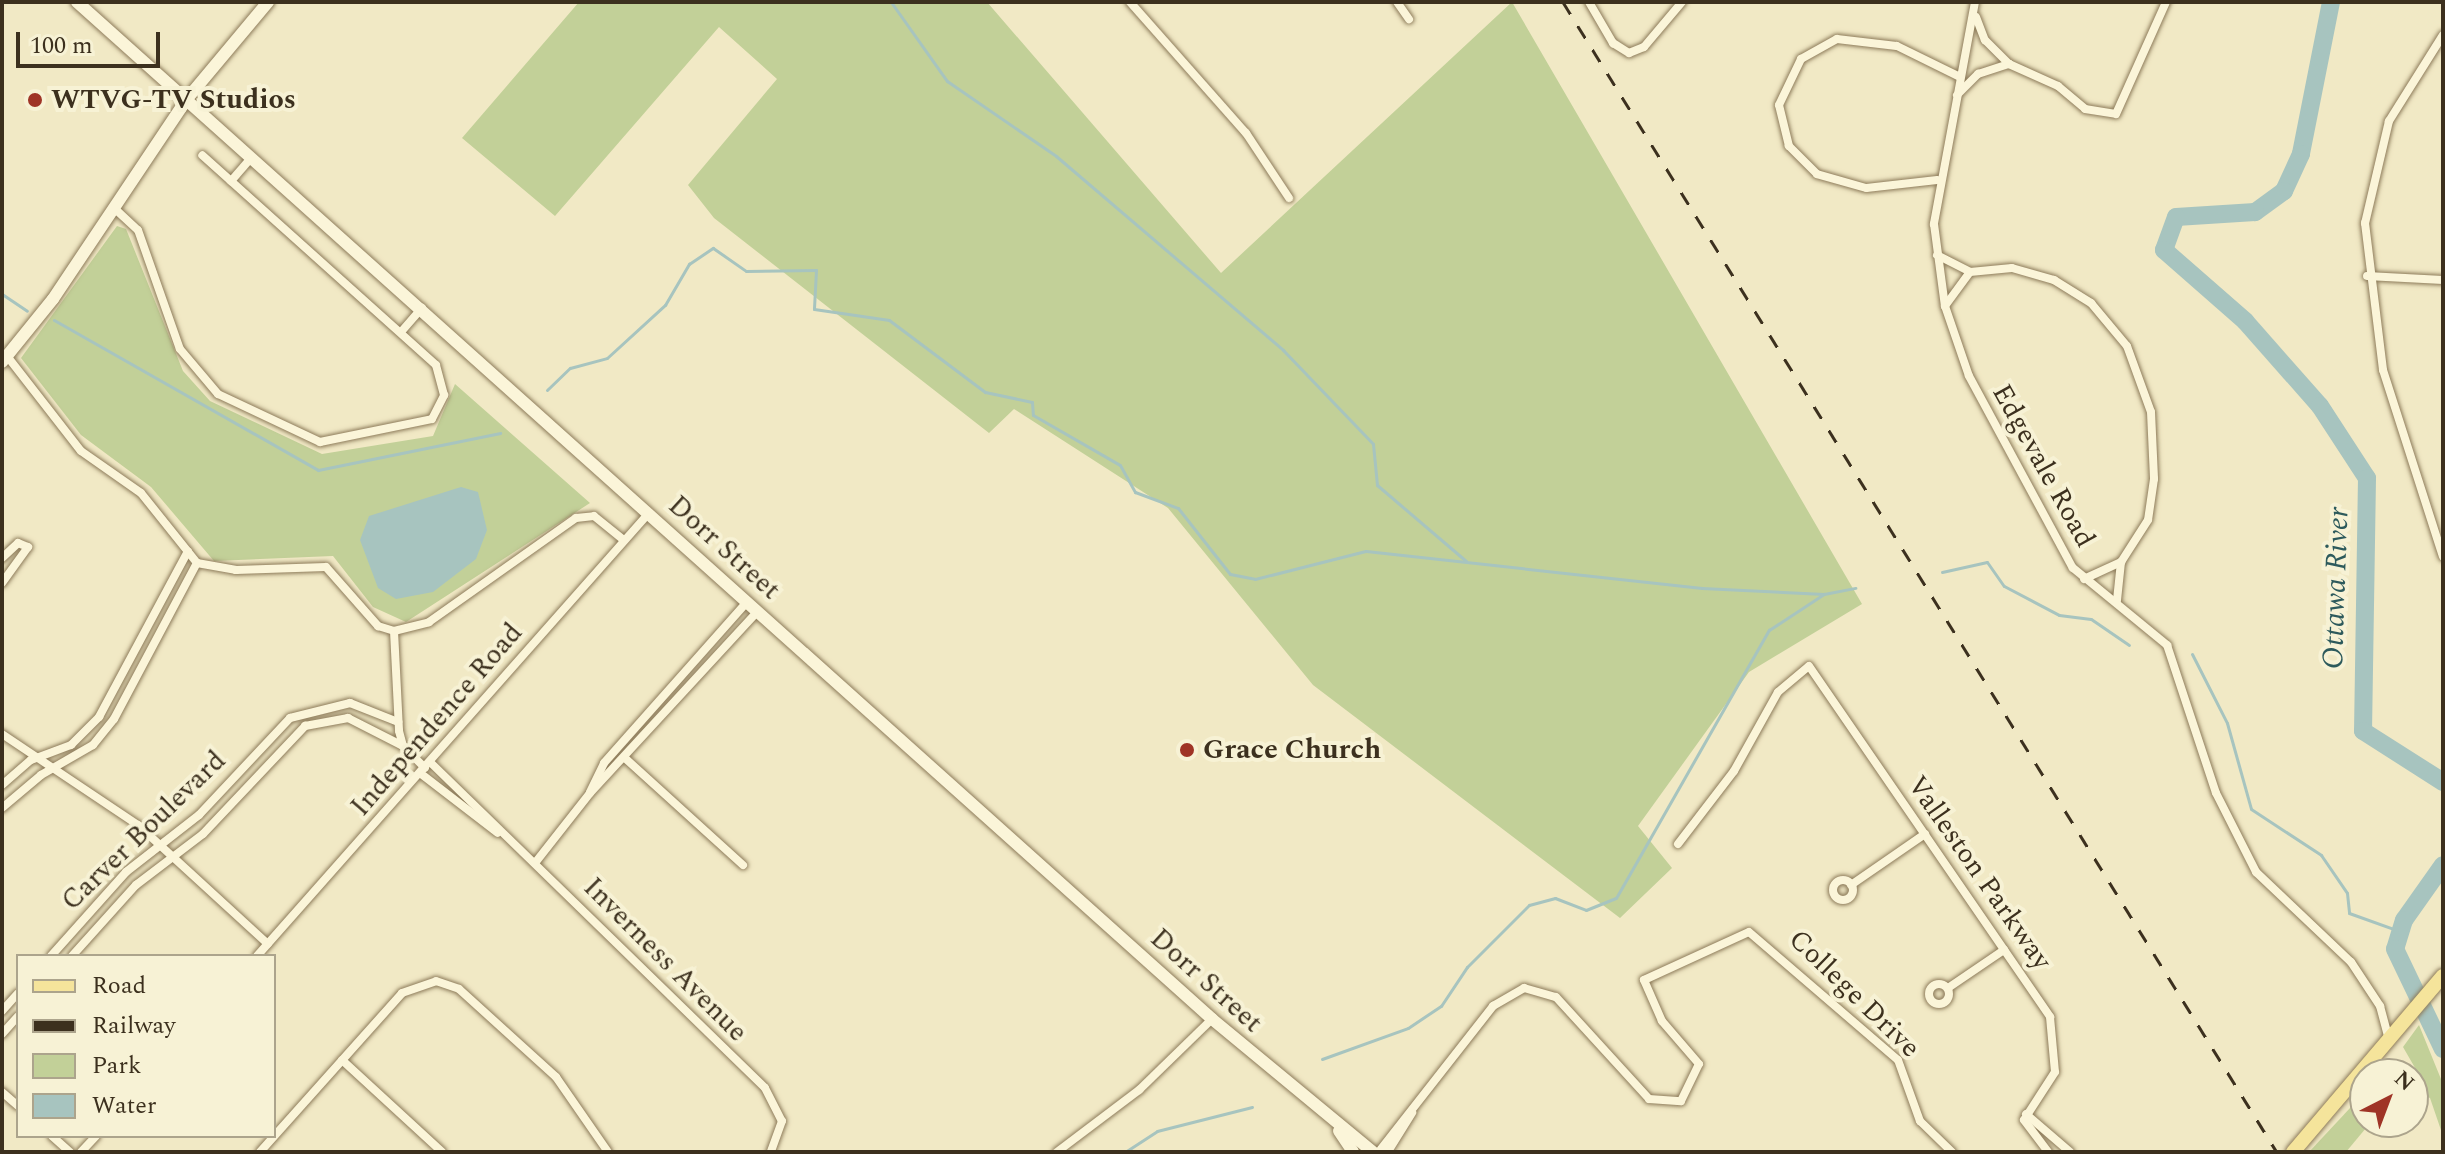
<!DOCTYPE html>
<style>
body{margin:0}
#map{position:relative;width:2445px;height:1154px;overflow:hidden;background:#f1e9c5;font-family:Spectral,serif}
div>[style]{position:absolute}
[style*='--x']{left:calc(var(--x)*1px);top:calc(var(--y)*1px);width:calc(var(--w)*1px);rotate:calc(var(--a)*1deg)}
.green>*{inset:0;background:#c2d098}
.water>*{inset:0;background:#a7c4bf}
.stream>*{height:3px;margin:-1.5px;padding:0 1.5px;transform-origin:1.5px;border-radius:1.5px;background:#a7c4bf}
.river>*{height:18px;margin:-9px;padding:0 9px;transform-origin:9px;border-radius:9px;background:#a7c4bf}
.roads{filter:drop-shadow(0 0 2px #8d7b5a) drop-shadow(0 0 2px #8d7b5a)}
.street>*{height:8px;margin:-4px;padding:0 4px;transform-origin:4px;border-radius:4px;background:#fbf5d9}
.street>.ring{margin:-4px;padding:0;box-sizing:content-box;background:none;border:8px solid #fbf5d9;border-radius:50%}
.secondary>*{height:12px;margin:-6px;padding:0 6px;transform-origin:6px;border-radius:6px;background:#fbf5d9}
.primary>*{height:14px;margin:-7px;padding:0 7px;transform-origin:7px;border-radius:7px;background:#f5e49b}
.rail>*{height:3px;margin-top:-1.5px;transform-origin:0;background:repeating-linear-gradient(90deg,#3c301e 0 14px,transparent 0 28px)}
.dots>*{width:22px;height:22px;translate:-50% -50%;box-sizing:border-box;border:4px solid #f7f2d5;border-radius:50%}
span{translate:-50% -50%;white-space:nowrap;text-align:center;line-height:1.15;-webkit-text-stroke:8px #f7f2d5;paint-order:stroke}
.poi-label{font-size:28px;color:#3c301e;font-weight:700}
.left{translate:0 -50%;text-align:left}
.street-label{font-size:28px;color:#3c301e}
.water-label{font-size:30px;color:#2d5a5c;font-style:italic}
.frame{position:absolute;inset:0;border:4px solid #3c301e;pointer-events:none}
.legend{position:absolute;left:16px;top:954px;width:260px;height:184px;box-sizing:border-box;background:#f7f2d5;border:2px solid #aca48c;margin:0;padding:10px 14px;list-style:none;font-size:24px;color:#3c301e}
.legend li{display:flex;align-items:center;gap:16px;height:40px}
.legend b{width:40px;border:2px solid #aca48c}
.north{position:absolute;left:2349px;top:1058px;width:80px;height:80px;box-sizing:border-box;background:#f7f2d5;border:2px solid #aca48c;border-radius:50%;rotate:42deg;font-size:22px;font-weight:700;line-height:32px;text-align:center;color:#3c301e}
.north::after{content:'';display:block;margin:auto;width:28px;height:36px;background:#9f3426;clip-path:polygon(50% 0,100% 100%,50% 72%,0 100%)}
.scale{position:absolute;left:16px;top:32px;width:144px;height:36px;box-sizing:border-box;border:4px solid #3c301e;border-top:0;padding-left:10px;font-size:24px;line-height:28px;white-space:nowrap;color:#3c301e;-webkit-text-stroke:6px #f7f2d5;paint-order:stroke}
</style>
<div id="map">
<div class="green">
<i style="clip-path:polygon(579px 2px,987px 2px,1221px 273px,1512px 2px,1862px 604px,1749px 672px,1638px 826px,1672px 868px,1620px 918px,1313px 685px,1168px 508px,1014px 409px,989px 433px,714px 218px,688px 185px,777px 79px,719px 27px,555px 216px,462px 138px)"></i>
<i style="clip-path:polygon(117px 226px,126px 229px,183px 371px,210px 401px,322px 454px,433px 436px,455px 384px,590px 503px,406px 622px,373px 607px,333px 556px,214px 561px,151px 487px,81px 435px,21px 358px)"></i>
<i style="clip-path:polygon(2419px 1025px,2443px 1084px,2443px 1136px,2430px 1098px,2414px 1091px,2422px 1080px,2403px 1047px)"></i>
<i style="clip-path:polygon(2365px 1092px,2366px 1128px,2346px 1152px,2309px 1152px)"></i>
</div>
<div class="water">
<i style="clip-path:polygon(461px 487px,478px 492px,487px 530px,476px 559px,433px 592px,396px 599px,378px 588px,360px 540px,369px 516px)"></i>
</div>
<div class="stream">
<i style="--x:891;--y:2;--w:97;--a:54.7"></i>
<i style="--x:947;--y:81;--w:132;--a:34.5"></i>
<i style="--x:1056;--y:156;--w:299;--a:40.5"></i>
<i style="--x:1283;--y:350;--w:130;--a:46.2"></i>
<i style="--x:1373;--y:444;--w:41;--a:84.4"></i>
<i style="--x:1377;--y:485;--w:117;--a:40.5"></i>
<i style="--x:2;--y:294;--w:30;--a:34"></i>
<i style="--x:54;--y:320;--w:304;--a:29.6"></i>
<i style="--x:318;--y:470;--w:186;--a:-11.5"></i>
<i style="--x:547;--y:390;--w:32;--a:-44"></i>
<i style="--x:570;--y:368;--w:38;--a:-15"></i>
<i style="--x:607;--y:358;--w:79;--a:-42.4"></i>
<i style="--x:665;--y:305;--w:48;--a:-59.7"></i>
<i style="--x:689;--y:264;--w:29;--a:-34"></i>
<i style="--x:713;--y:248;--w:40;--a:34.9"></i>
<i style="--x:746;--y:271;--w:70;--a:-0.8"></i>
<i style="--x:816;--y:270;--w:39;--a:93"></i>
<i style="--x:814;--y:309;--w:76;--a:8.3"></i>
<i style="--x:889;--y:320;--w:120;--a:36.9"></i>
<i style="--x:985;--y:392;--w:48;--a:12"></i>
<i style="--x:1032;--y:402;--w:13;--a:86"></i>
<i style="--x:1033;--y:415;--w:100;--a:29.9"></i>
<i style="--x:1120;--y:465;--w:31;--a:61"></i>
<i style="--x:1135;--y:492;--w:46;--a:20.4"></i>
<i style="--x:1178;--y:508;--w:84;--a:51.8"></i>
<i style="--x:1230;--y:574;--w:25;--a:11"></i>
<i style="--x:1255;--y:579;--w:114;--a:-14.2"></i>
<i style="--x:1366;--y:551;--w:338;--a:6.3"></i>
<i style="--x:1702;--y:588;--w:122;--a:2.8"></i>
<i style="--x:1942;--y:572;--w:46;--a:-12.5"></i>
<i style="--x:1987;--y:562;--w:29;--a:55"></i>
<i style="--x:2004;--y:586;--w:62;--a:27.8"></i>
<i style="--x:2059;--y:615;--w:32;--a:7"></i>
<i style="--x:2091;--y:619;--w:46;--a:34.4"></i>
<i style="--x:2192;--y:654;--w:77;--a:63.1"></i>
<i style="--x:2227;--y:723;--w:89;--a:74.4"></i>
<i style="--x:2251;--y:809;--w:84;--a:33.3"></i>
<i style="--x:2321;--y:855;--w:46;--a:55.6"></i>
<i style="--x:2347;--y:893;--w:20;--a:84"></i>
<i style="--x:2349;--y:913;--w:53;--a:19.8"></i>
<i style="--x:1322;--y:1059;--w:91;--a:-19.8"></i>
<i style="--x:1408;--y:1028;--w:40;--a:-34"></i>
<i style="--x:1441;--y:1006;--w:47;--a:-56.3"></i>
<i style="--x:1467;--y:967;--w:88;--a:-45"></i>
<i style="--x:1529;--y:905;--w:27;--a:-15"></i>
<i style="--x:1555;--y:898;--w:33;--a:21"></i>
<i style="--x:1586;--y:910;--w:32;--a:-22"></i>
<i style="--x:1616;--y:898;--w:309;--a:-60.3"></i>
<i style="--x:1769;--y:630;--w:66;--a:-33.2"></i>
<i style="--x:1824;--y:594;--w:32;--a:-11"></i>
<i style="--x:1125;--y:1152;--w:38;--a:-33"></i>
<i style="--x:1157;--y:1131;--w:98;--a:-14.2"></i>
</div>
<div class="river">
<i style="--x:2331;--y:2;--w:155;--a:101.2"></i>
<i style="--x:2301;--y:154;--w:41;--a:114.7"></i>
<i style="--x:2284;--y:191;--w:36;--a:144"></i>
<i style="--x:2255;--y:212;--w:79;--a:176.4"></i>
<i style="--x:2176;--y:217;--w:35;--a:110"></i>
<i style="--x:2164;--y:250;--w:108;--a:41.2"></i>
<i style="--x:2245;--y:321;--w:113;--a:48.6"></i>
<i style="--x:2320;--y:406;--w:86;--a:56.9"></i>
<i style="--x:2367;--y:478;--w:253;--a:90.9"></i>
<i style="--x:2363;--y:731;--w:95;--a:32.5"></i>
<i style="--x:2443;--y:865;--w:67;--a:125.3"></i>
<i style="--x:2404;--y:920;--w:30;--a:107"></i>
<i style="--x:2395;--y:949;--w:111;--a:64.4"></i>
</div>
<div class="roads">
<div class="street">
<i style="--x:1130;--y:2;--w:175;--a:48.5"></i>
<i style="--x:1246;--y:133;--w:78;--a:56.5"></i>
<i style="--x:1397;--y:2;--w:21;--a:55"></i>
<i style="--x:1589;--y:2;--w:48;--a:59.7"></i>
<i style="--x:1613;--y:43;--w:19;--a:32"></i>
<i style="--x:1629;--y:53;--w:16;--a:-22"></i>
<i style="--x:1644;--y:47;--w:59;--a:-49.8"></i>
<i style="--x:1975;--y:2;--w:226;--a:100.5"></i>
<i style="--x:1934;--y:224;--w:83;--a:82.4"></i>
<i style="--x:1945;--y:306;--w:74;--a:71.1"></i>
<i style="--x:1969;--y:376;--w:218;--a:61.6"></i>
<i style="--x:2073;--y:568;--w:122;--a:39.3"></i>
<i style="--x:2167;--y:645;--w:156;--a:71.7"></i>
<i style="--x:2216;--y:793;--w:89;--a:63.1"></i>
<i style="--x:2256;--y:872;--w:131;--a:43.5"></i>
<i style="--x:2351;--y:962;--w:53;--a:56.6"></i>
<i style="--x:2380;--y:1006;--w:34;--a:75"></i>
<i style="--x:1976;--y:17;--w:25;--a:69"></i>
<i style="--x:1985;--y:40;--w:34;--a:45"></i>
<i style="--x:2009;--y:64;--w:54;--a:24.2"></i>
<i style="--x:2058;--y:86;--w:35;--a:40"></i>
<i style="--x:2085;--y:109;--w:31;--a:9"></i>
<i style="--x:2116;--y:114;--w:123;--a:-65.9"></i>
<i style="--x:2443;--y:35;--w:102;--a:122.1"></i>
<i style="--x:2389;--y:121;--w:105;--a:103.2"></i>
<i style="--x:2365;--y:223;--w:148;--a:83"></i>
<i style="--x:2383;--y:370;--w:196;--a:72.2"></i>
<i style="--x:1957;--y:95;--w:30;--a:-45"></i>
<i style="--x:1978;--y:74;--w:33;--a:-18"></i>
<i style="--x:1937;--y:180;--w:71;--a:173.6"></i>
<i style="--x:1866;--y:188;--w:51;--a:-164.1"></i>
<i style="--x:1817;--y:174;--w:40;--a:-135"></i>
<i style="--x:1789;--y:146;--w:42;--a:-103.7"></i>
<i style="--x:1779;--y:105;--w:51;--a:-64.4"></i>
<i style="--x:1801;--y:59;--w:41;--a:-29.1"></i>
<i style="--x:1837;--y:39;--w:60;--a:6.7"></i>
<i style="--x:1897;--y:46;--w:70;--a:26.2"></i>
<i style="--x:231;--y:181;--w:30;--a:-49"></i>
<i style="--x:113;--y:207;--w:34;--a:43"></i>
<i style="--x:138;--y:230;--w:126;--a:70.6"></i>
<i style="--x:180;--y:349;--w:59;--a:49.8"></i>
<i style="--x:218;--y:394;--w:113;--a:25.2"></i>
<i style="--x:320;--y:442;--w:114;--a:-11.6"></i>
<i style="--x:432;--y:419;--w:27;--a:-63"></i>
<i style="--x:444;--y:395;--w:31;--a:-105"></i>
<i style="--x:436;--y:365;--w:314;--a:-138.1"></i>
<i style="--x:1937;--y:255;--w:37;--a:27"></i>
<i style="--x:1970;--y:272;--w:42;--a:-5.4"></i>
<i style="--x:2012;--y:268;--w:44;--a:15.9"></i>
<i style="--x:2054;--y:280;--w:44;--a:31.9"></i>
<i style="--x:2091;--y:303;--w:56;--a:50.1"></i>
<i style="--x:2127;--y:346;--w:70;--a:70"></i>
<i style="--x:2151;--y:412;--w:67;--a:87.4"></i>
<i style="--x:2154;--y:479;--w:41;--a:98.3"></i>
<i style="--x:2148;--y:520;--w:50;--a:122.7"></i>
<i style="--x:2121;--y:562;--w:39;--a:96"></i>
<i style="--x:2367;--y:276;--w:76;--a:3"></i>
<i style="--x:1945;--y:306;--w:42;--a:-53.7"></i>
<i style="--x:401;--y:332;--w:32;--a:-49"></i>
<i style="--x:7;--y:356;--w:120;--a:52.1"></i>
<i style="--x:81;--y:451;--w:73;--a:35"></i>
<i style="--x:141;--y:493;--w:90;--a:51.3"></i>
<i style="--x:197;--y:563;--w:40;--a:10"></i>
<i style="--x:236;--y:570;--w:90;--a:-1.9"></i>
<i style="--x:326;--y:567;--w:79;--a:48.6"></i>
<i style="--x:378;--y:626;--w:17;--a:17"></i>
<i style="--x:394;--y:631;--w:36;--a:-14"></i>
<i style="--x:429;--y:622;--w:180;--a:-35.3"></i>
<i style="--x:576;--y:518;--w:18;--a:-6"></i>
<i style="--x:594;--y:516;--w:38;--a:39"></i>
<i style="--x:2;--y:558;--w:22;--a:-43"></i>
<i style="--x:18;--y:543;--w:11;--a:22"></i>
<i style="--x:28;--y:547;--w:44;--a:125.8"></i>
<i style="--x:2084;--y:579;--w:41;--a:-24.7"></i>
<i style="--x:394;--y:631;--w:100;--a:87.1"></i>
<i style="--x:399;--y:731;--w:16;--a:75"></i>
<i style="--x:403;--y:746;--w:31;--a:45"></i>
<i style="--x:2;--y:734;--w:164;--a:33.8"></i>
<i style="--x:138;--y:825;--w:176;--a:42.5"></i>
<i style="--x:626;--y:759;--w:158;--a:42.2"></i>
<i style="--x:430;--y:762;--w:467;--a:44.2"></i>
<i style="--x:765;--y:1088;--w:37;--a:63"></i>
<i style="--x:782;--y:1121;--w:33;--a:110"></i>
<i style="--x:420;--y:773;--w:98;--a:37.6"></i>
<i style="--x:2;--y:785;--w:38;--a:-41"></i>
<i style="--x:31;--y:760;--w:43;--a:-20.6"></i>
<i style="--x:71;--y:745;--w:40;--a:-45"></i>
<i style="--x:99;--y:717;--w:188;--a:-61.8"></i>
<i style="--x:590;--y:792;--w:32;--a:-64"></i>
<i style="--x:604;--y:763;--w:215;--a:-48.4"></i>
<i style="--x:2;--y:808;--w:51;--a:-40.2"></i>
<i style="--x:41;--y:775;--w:60;--a:-30"></i>
<i style="--x:93;--y:745;--w:33;--a:-51"></i>
<i style="--x:114;--y:719;--w:177;--a:-62"></i>
<i style="--x:1678;--y:844;--w:92;--a:-52.5"></i>
<i style="--x:1734;--y:771;--w:90;--a:-60.9"></i>
<i style="--x:1778;--y:692;--w:40;--a:-40"></i>
<i style="--x:1809;--y:666;--w:426;--a:55.5"></i>
<i style="--x:2050;--y:1017;--w:55;--a:84.8"></i>
<i style="--x:2055;--y:1072;--w:57;--a:122.9"></i>
<i style="--x:2024;--y:1120;--w:40;--a:53"></i>
<i style="--x:535;--y:863;--w:89;--a:-51.8"></i>
<i style="--x:590;--y:793;--w:248;--a:-47.3"></i>
<i class="ring" style="left:1833px;top:880px;width:12px;height:12px"></i>
<i style="--x:1851;--y:885;--w:90;--a:-34.6"></i>
<i style="--x:51;--y:956;--w:113;--a:-48.2"></i>
<i style="--x:126;--y:872;--w:93;--a:-38"></i>
<i style="--x:199;--y:815;--w:133;--a:-46.8"></i>
<i style="--x:290;--y:718;--w:62;--a:-14"></i>
<i style="--x:350;--y:703;--w:52;--a:21.6"></i>
<i style="--x:72;--y:956;--w:96;--a:-48"></i>
<i style="--x:136;--y:885;--w:84;--a:-37.3"></i>
<i style="--x:203;--y:834;--w:149;--a:-46.6"></i>
<i style="--x:305;--y:726;--w:44;--a:-10.5"></i>
<i style="--x:348;--y:718;--w:62;--a:27"></i>
<i style="--x:257;--y:956;--w:592;--a:-48.5"></i>
<i class="ring" style="left:1929px;top:984px;width:12px;height:12px"></i>
<i style="--x:1948;--y:988;--w:68;--a:-34.2"></i>
<i style="--x:2;--y:1011;--w:24;--a:-48"></i>
<i style="--x:2;--y:1034;--w:24;--a:-48"></i>
<i style="--x:342;--y:1060;--w:136;--a:42.6"></i>
<i style="--x:2;--y:1092;--w:21;--a:41"></i>
<i style="--x:2026;--y:1114;--w:58;--a:40.8"></i>
<i style="--x:52;--y:1136;--w:24;--a:42"></i>
<i style="--x:1381;--y:1149;--w:182;--a:-51.9"></i>
<i style="--x:1493;--y:1006;--w:36;--a:-30"></i>
<i style="--x:1524;--y:988;--w:33;--a:16"></i>
<i style="--x:1556;--y:997;--w:138;--a:47.6"></i>
<i style="--x:1649;--y:1099;--w:32;--a:4"></i>
<i style="--x:1681;--y:1101;--w:41;--a:-64.1"></i>
<i style="--x:1699;--y:1064;--w:57;--a:-130.7"></i>
<i style="--x:1662;--y:1021;--w:45;--a:-113.7"></i>
<i style="--x:1644;--y:980;--w:115;--a:-24.6"></i>
<i style="--x:1749;--y:932;--w:196;--a:40.7"></i>
<i style="--x:1898;--y:1060;--w:65;--a:70.2"></i>
<i style="--x:1920;--y:1121;--w:45;--a:44.1"></i>
<i style="--x:1380;--y:1151;--w:9;--a:-6"></i>
<i style="--x:1389;--y:1150;--w:44;--a:-58.1"></i>
<i style="--x:81;--y:1152;--w:22;--a:-47"></i>
<i style="--x:260;--y:1152;--w:213;--a:-48.2"></i>
<i style="--x:402;--y:993;--w:36;--a:-19"></i>
<i style="--x:436;--y:981;--w:24;--a:19"></i>
<i style="--x:459;--y:989;--w:131;--a:42.2"></i>
<i style="--x:556;--y:1077;--w:91;--a:55.3"></i>
<i style="--x:1057;--y:1152;--w:103;--a:-37.1"></i>
<i style="--x:1139;--y:1090;--w:102;--a:-44.2"></i>
</div>
<div class="secondary">
<i style="--x:77;--y:2;--w:1524;--a:41.86"></i>
<i style="--x:1212;--y:1019;--w:209;--a:39.6"></i>
<i style="--x:2;--y:362;--w:81;--a:-51"></i>
<i style="--x:53;--y:299;--w:239;--a:-56.2"></i>
<i style="--x:186;--y:100;--w:128;--a:-50.1"></i>
<i style="--x:1339;--y:1131;--w:25;--a:56"></i>
</div>
<div class="primary">
<i style="--x:2293;--y:1152;--w:231;--a:-49.6"></i>
</div>
</div>
<div class="rail">
<i style="--x:1563;--y:2;--w:1354;--a:58.17"></i>
</div>
<div class="dots">
<i style="left:35px;top:100px;background:#9f3426"></i>
<i style="left:1187px;top:750px;background:#9f3426"></i>
</div>
<div class="poi-label">
<span class="left" style="left:51px;top:100px">WTVG-TV Studios</span>
<span class="left" style="left:1203px;top:750px">Grace Church</span>
</div>
<div class="street-label">
<span style="left:2043px;top:466px;rotate:61deg">Edgevale Road</span>
<span style="left:724px;top:548px;rotate:42deg">Dorr Street</span>
<span style="left:437px;top:720px;rotate:-49deg">Independence Road</span>
<span style="left:144px;top:831px;rotate:-44deg">Carver Boulevard</span>
<span style="left:1979px;top:873px;rotate:55deg">Valleston Parkway</span>
<span style="left:665px;top:960px;rotate:45deg">Inverness Avenue</span>
<span style="left:1206px;top:981px;rotate:42deg">Dorr Street</span>
<span style="left:1854px;top:994px;rotate:44deg">College Drive</span>
</div>
<div class="water-label">
<span style="left:2336px;top:588px;rotate:-88deg">Ottawa River</span>
</div>
<div class="frame"></div>
<ul class="legend">
<li><b style="height:10px;background:#f5e49b"></b>Road</li>
<li><b style="height:10px;background:#3c301e"></b>Railway</li>
<li><b style="height:22px;background:#c2d098"></b>Park</li>
<li><b style="height:22px;background:#a7c4bf"></b>Water</li>
</ul>
<div class="north">N</div>
<div class="scale">100 m</div>
</div>
